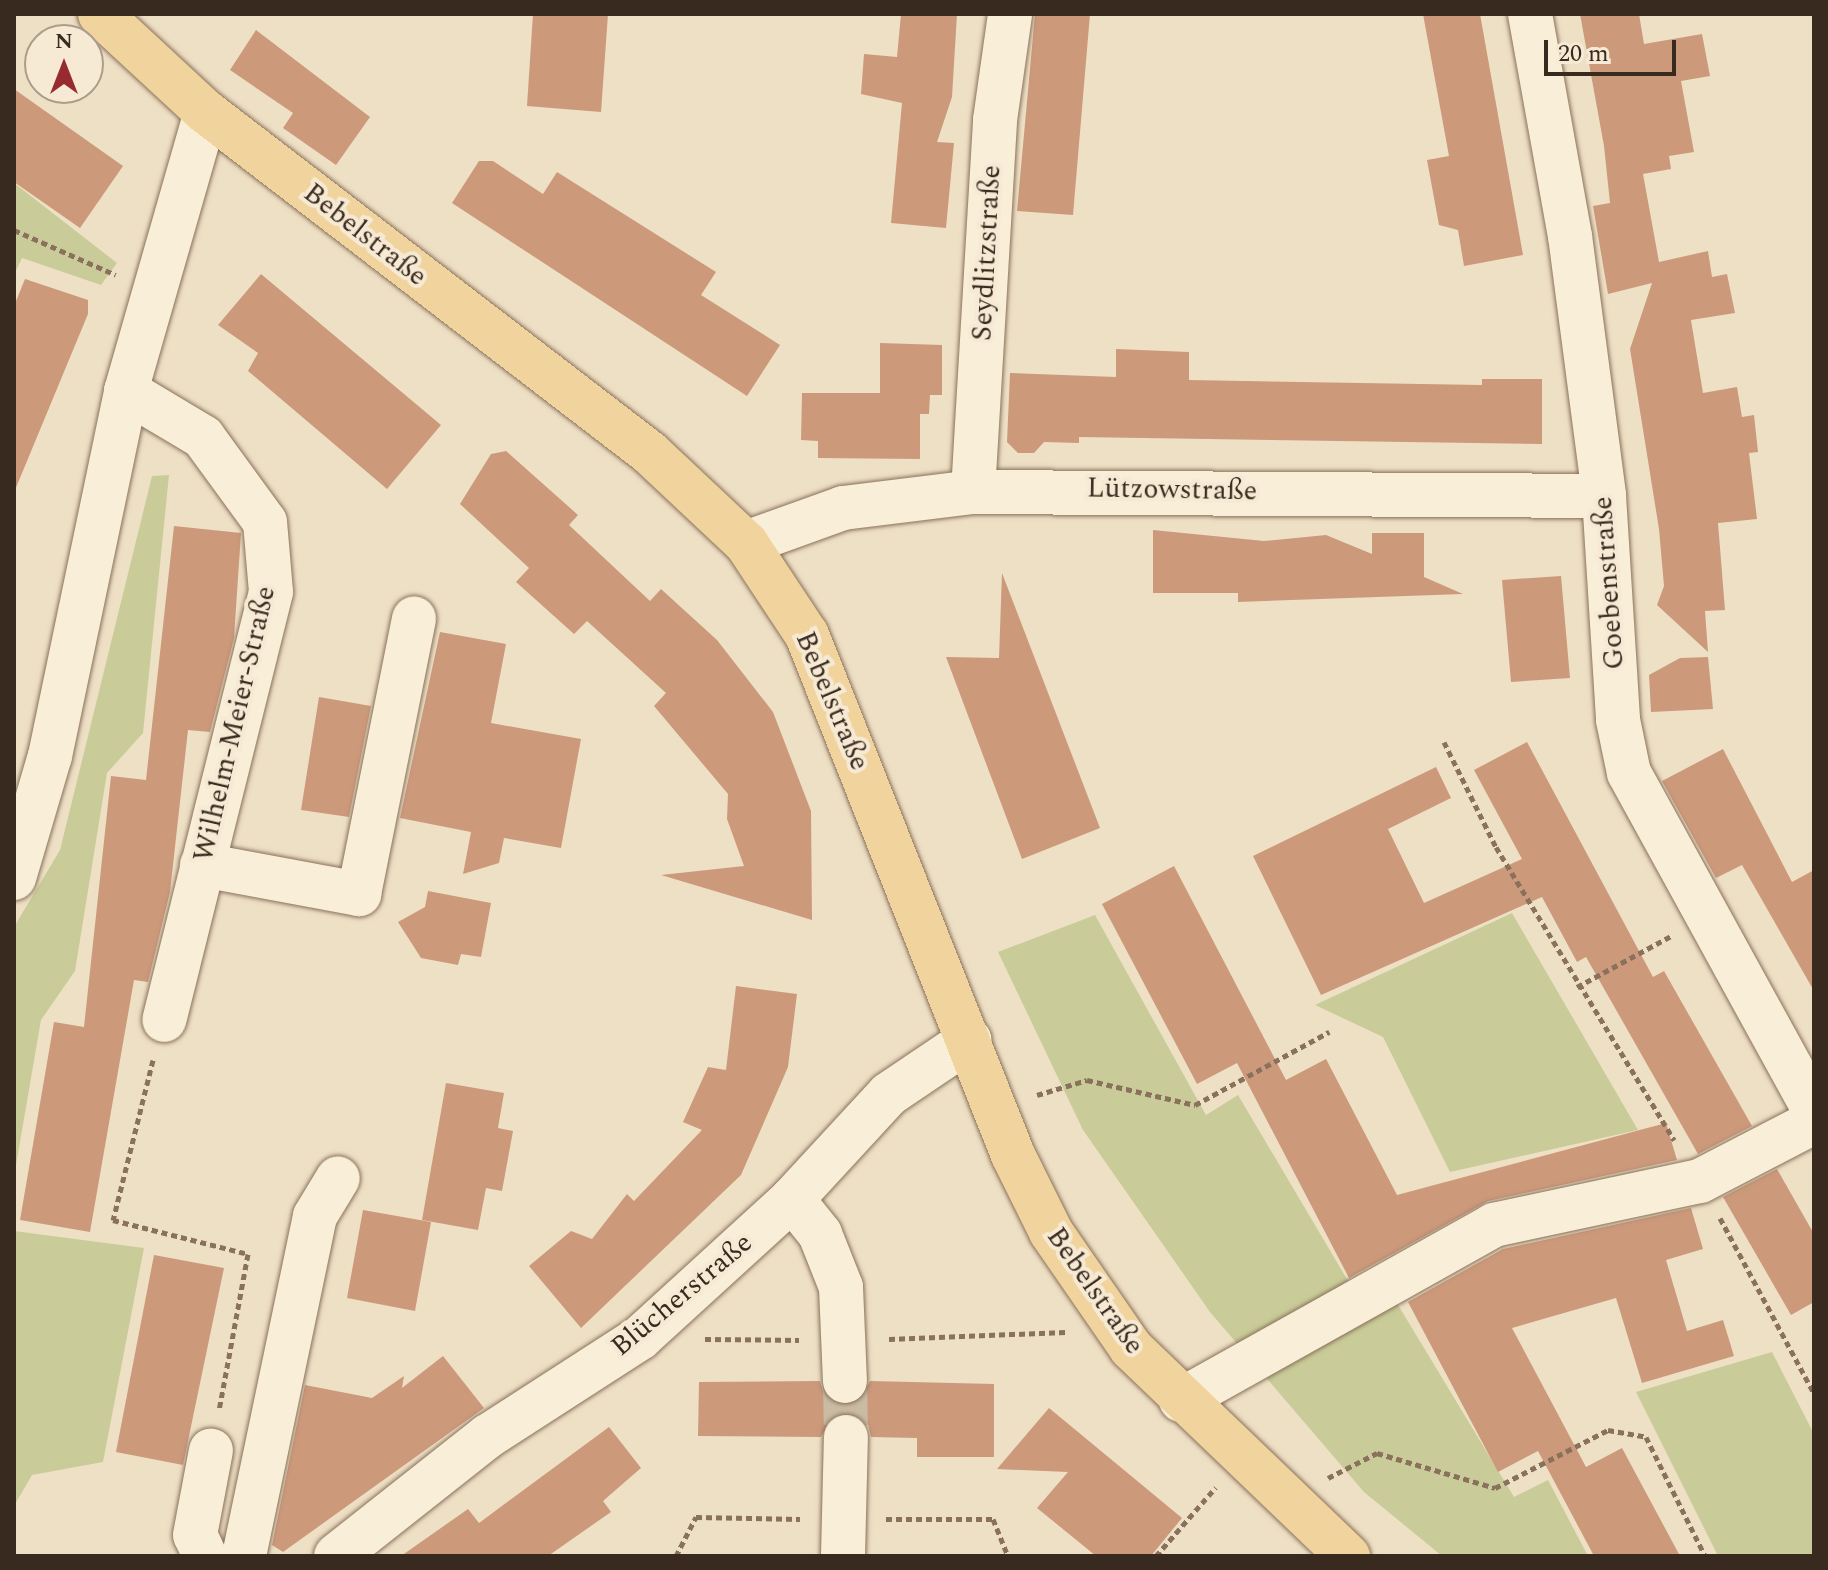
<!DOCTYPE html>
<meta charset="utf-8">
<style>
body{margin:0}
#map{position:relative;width:1828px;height:1570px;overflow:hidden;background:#eee0c5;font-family:Spectral,serif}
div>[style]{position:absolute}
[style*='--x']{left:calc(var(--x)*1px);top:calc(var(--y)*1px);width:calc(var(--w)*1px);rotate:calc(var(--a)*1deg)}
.green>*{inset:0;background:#c9cc98}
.building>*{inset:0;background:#cc997b}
.minor-tunnel>*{height:44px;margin-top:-22px;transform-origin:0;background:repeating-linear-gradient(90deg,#cabca4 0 44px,transparent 0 66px)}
.path>*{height:5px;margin-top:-2.5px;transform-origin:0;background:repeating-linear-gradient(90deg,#89715b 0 6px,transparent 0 10px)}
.roads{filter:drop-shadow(0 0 2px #89715b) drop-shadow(0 0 2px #89715b)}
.minor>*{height:44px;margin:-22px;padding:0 22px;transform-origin:22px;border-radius:22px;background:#f9eed8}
.major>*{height:44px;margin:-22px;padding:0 22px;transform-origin:22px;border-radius:22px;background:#f1d39d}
span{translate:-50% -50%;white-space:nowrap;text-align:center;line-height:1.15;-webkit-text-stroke:8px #f6ead4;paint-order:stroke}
.street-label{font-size:28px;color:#392a1f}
.frame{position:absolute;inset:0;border:16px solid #392a1f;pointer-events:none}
.north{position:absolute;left:24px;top:24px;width:80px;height:80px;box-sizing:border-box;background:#f6ead4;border:2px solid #aa9d8c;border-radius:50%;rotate:0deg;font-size:22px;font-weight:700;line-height:32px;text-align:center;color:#392a1f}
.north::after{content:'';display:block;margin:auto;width:28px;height:36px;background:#982b30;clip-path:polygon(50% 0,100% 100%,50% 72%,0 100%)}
.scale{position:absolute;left:1544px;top:40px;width:132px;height:36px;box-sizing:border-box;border:4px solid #392a1f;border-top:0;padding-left:10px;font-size:24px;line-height:28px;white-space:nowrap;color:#392a1f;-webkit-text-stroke:6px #f6ead4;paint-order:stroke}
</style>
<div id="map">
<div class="green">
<i style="clip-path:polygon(14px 183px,117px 263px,101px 285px,22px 258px,14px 275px)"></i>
<i style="clip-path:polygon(169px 475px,143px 733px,107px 773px,75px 971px,41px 1020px,14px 1177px,14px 927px,60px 850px,152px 476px)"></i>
<i style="clip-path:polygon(1512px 913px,1638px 1130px,1450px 1172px,1383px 1037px,1315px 1005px)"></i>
<i style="clip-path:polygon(1095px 915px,1206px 1115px,1238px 1095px,1367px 1313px,1392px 1295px,1514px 1497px,1548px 1480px,1588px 1556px,1442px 1556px,1364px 1492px,1210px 1312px,1083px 1130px,998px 952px)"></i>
<i style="clip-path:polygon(14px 1231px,144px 1248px,103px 1462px,32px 1475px,14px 1506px)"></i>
<i style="clip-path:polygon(1772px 1352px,1814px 1434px,1814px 1556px,1718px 1556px,1636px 1392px)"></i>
</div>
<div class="building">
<i style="clip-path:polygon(533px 14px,608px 14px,601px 112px,527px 106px)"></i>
<i style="clip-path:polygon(901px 14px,957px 14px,952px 97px,937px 142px,954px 143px,946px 228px,891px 223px,902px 103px,861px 94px,864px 54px,897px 57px)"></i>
<i style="clip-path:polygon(1035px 14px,1090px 14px,1073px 215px,1017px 211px)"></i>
<i style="clip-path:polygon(1423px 14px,1480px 14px,1523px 255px,1464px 266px,1458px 230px,1439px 225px,1427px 160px,1449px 156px)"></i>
<i style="clip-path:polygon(1580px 14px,1639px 14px,1644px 44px,1702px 34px,1710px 76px,1681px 81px,1694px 152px,1669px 156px,1671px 169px,1643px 174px,1659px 262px,1708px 251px,1712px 277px,1727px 274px,1735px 313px,1691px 320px,1703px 393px,1737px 387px,1742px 417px,1754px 415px,1758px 452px,1749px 453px,1757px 519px,1718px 523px,1725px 610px,1705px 611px,1708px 652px,1657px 605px,1664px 586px,1659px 529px,1630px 349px,1652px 283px,1608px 294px,1593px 206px,1610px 203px,1604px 146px)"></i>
<i style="clip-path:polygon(256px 30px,370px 117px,336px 165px,283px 128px,293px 113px,230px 70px)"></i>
<i style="clip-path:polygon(14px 89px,123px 166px,80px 228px,14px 182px)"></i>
<i style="clip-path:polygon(479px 161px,493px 161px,543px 194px,557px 172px,716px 272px,701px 295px,780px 345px,747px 396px,452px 203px)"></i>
<i style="clip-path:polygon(261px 274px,441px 425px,387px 489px,248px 371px,258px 353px,218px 325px)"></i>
<i style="clip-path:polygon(25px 279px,88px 300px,88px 314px,15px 490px,14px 306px)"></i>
<i style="clip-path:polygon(880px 343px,942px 345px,942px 395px,930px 395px,929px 414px,920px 414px,920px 459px,818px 458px,818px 441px,801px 440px,802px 393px,880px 393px)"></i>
<i style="clip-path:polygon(1116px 349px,1189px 352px,1189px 380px,1482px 385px,1482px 379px,1542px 379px,1542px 444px,1079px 437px,1079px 443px,1044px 442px,1034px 453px,1018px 453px,1007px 442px,1010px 373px,1116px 377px)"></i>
<i style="clip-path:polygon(506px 451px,578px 515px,569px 525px,650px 601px,661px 589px,717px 640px,773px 712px,811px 811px,812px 920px,661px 875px,744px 866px,727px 819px,728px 794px,654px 706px,666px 693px,587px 621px,574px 634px,516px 582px,529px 568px,460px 504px,491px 454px)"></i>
<i style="clip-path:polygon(174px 526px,241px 533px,234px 638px,210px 732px,188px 730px,170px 892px,148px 982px,134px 980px,90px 1232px,20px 1220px,54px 1022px,84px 1027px,111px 776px,146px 780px)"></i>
<i style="clip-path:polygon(1153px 530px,1264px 541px,1326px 535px,1372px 554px,1372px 533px,1424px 533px,1424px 577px,1463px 594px,1238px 602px,1238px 593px,1153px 593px)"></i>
<i style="clip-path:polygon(1002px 573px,1100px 828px,1022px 859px,946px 657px,999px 658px)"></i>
<i style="clip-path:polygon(1561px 576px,1570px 678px,1511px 682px,1502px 580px)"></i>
<i style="clip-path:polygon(440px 632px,506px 644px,491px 723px,581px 739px,561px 848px,504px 838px,499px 863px,463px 874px,471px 832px,400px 818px)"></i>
<i style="clip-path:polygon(1708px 657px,1713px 709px,1651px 712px,1649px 675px,1680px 658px)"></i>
<i style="clip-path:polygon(319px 697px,371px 706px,349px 817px,301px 810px)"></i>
<i style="clip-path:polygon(1527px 742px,1653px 977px,1664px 971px,1752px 1126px,1698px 1154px,1586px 957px,1577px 962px,1542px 897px,1321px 995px,1253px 856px,1436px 767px,1451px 798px,1388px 829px,1424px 903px,1522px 859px,1474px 770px)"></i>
<i style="clip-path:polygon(1723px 749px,1792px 882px,1814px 870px,1814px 991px,1742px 865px,1716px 878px,1662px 781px)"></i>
<i style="clip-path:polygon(1174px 866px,1286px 1080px,1326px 1059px,1397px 1195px,1666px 1123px,1677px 1160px,1488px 1201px,1349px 1278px,1237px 1063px,1197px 1084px,1102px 904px)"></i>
<i style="clip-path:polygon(428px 891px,491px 903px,481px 957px,461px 954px,458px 965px,421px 958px,398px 922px,425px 907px)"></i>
<i style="clip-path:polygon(736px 986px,797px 994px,788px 1067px,741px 1175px,581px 1328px,529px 1266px,571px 1231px,592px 1239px,627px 1194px,634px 1201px,702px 1130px,683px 1122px,708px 1067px,726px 1070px)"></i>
<i style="clip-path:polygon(446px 1083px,504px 1093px,498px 1128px,513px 1131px,502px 1191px,486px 1188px,478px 1230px,422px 1220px)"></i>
<i style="clip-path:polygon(1777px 1169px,1814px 1234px,1814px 1302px,1791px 1315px,1723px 1197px)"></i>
<i style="clip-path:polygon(1691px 1208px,1703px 1249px,1666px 1260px,1687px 1331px,1723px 1320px,1734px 1356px,1642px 1383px,1616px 1298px,1512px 1328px,1586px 1467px,1622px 1448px,1680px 1556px,1594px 1556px,1538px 1451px,1498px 1472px,1408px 1302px,1503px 1249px)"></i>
<i style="clip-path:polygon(363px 1210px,431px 1222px,415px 1311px,347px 1298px)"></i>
<i style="clip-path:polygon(154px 1255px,224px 1268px,183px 1465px,116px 1452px)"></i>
<i style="clip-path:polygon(443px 1356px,484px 1408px,283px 1552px,272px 1545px,305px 1385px,372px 1398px,404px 1376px,402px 1388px)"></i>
<i style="clip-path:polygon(820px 1381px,824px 1395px,845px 1406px,859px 1402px,870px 1381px,994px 1384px,994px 1457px,917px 1457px,917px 1438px,871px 1437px,868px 1424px,847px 1412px,833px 1416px,821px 1437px,698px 1436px,699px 1382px)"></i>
<i style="clip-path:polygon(1049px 1408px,1182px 1518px,1151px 1556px,1096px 1556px,1037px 1508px,1068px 1472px,997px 1469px)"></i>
<i style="clip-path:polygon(609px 1427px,641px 1468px,603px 1501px,611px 1512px,548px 1556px,401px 1556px,468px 1509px,479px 1523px)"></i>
</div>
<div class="minor-tunnel">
<i style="--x:845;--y:1381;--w:56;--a:89"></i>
</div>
<div class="path">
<i style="--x:14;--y:230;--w:111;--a:23.8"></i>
<i style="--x:1444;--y:742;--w:117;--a:63.7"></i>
<i style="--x:1496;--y:847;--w:343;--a:58.7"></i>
<i style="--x:1577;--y:987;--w:107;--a:-28.5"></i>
<i style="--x:153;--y:1060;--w:165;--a:104"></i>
<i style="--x:113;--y:1220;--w:139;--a:14.1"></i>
<i style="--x:248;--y:1254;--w:159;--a:100.5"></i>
<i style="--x:1037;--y:1095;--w:52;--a:-16.7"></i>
<i style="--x:1087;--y:1080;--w:111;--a:13"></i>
<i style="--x:1195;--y:1105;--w:153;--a:-28.6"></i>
<i style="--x:1720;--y:1218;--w:199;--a:61.8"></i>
<i style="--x:705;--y:1339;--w:94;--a:0.6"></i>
<i style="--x:889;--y:1339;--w:177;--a:-2.3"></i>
<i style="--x:1328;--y:1478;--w:55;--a:-27"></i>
<i style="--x:1377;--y:1453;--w:123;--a:16.5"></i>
<i style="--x:1495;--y:1488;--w:127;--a:-27.2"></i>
<i style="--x:1608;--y:1430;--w:39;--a:10"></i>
<i style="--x:1646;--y:1437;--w:133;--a:63.6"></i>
<i style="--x:886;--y:1519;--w:107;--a:0"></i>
<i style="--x:993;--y:1519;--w:40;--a:68"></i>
<i style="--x:676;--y:1556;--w:44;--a:-62.9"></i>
<i style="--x:696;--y:1517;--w:104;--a:1.1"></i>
<i style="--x:1156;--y:1556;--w:91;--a:-49"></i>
</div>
<div class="roads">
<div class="minor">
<i style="--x:1530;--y:14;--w:226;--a:79.8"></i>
<i style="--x:1570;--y:236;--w:262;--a:82.5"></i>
<i style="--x:1604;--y:496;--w:224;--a:86.4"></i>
<i style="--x:1618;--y:720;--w:54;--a:78.3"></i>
<i style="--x:1629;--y:773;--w:384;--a:61.2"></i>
<i style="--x:126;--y:391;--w:90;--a:30.9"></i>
<i style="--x:203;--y:437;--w:105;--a:53.9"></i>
<i style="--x:265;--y:522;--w:70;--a:85.1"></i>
<i style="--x:271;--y:592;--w:441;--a:104"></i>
<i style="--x:973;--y:492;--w:373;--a:-86.6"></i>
<i style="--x:995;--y:120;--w:107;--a:-81.9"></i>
<i style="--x:746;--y:543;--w:103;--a:-19.8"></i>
<i style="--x:843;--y:508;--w:131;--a:-7"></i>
<i style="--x:973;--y:492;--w:631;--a:0.36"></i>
<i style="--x:202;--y:865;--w:160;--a:10.5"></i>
<i style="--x:359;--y:894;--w:281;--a:-78.7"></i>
<i style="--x:14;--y:878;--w:127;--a:-73.6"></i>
<i style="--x:50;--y:756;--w:373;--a:-78.2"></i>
<i style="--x:126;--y:391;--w:290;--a:-74"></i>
<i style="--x:792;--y:1199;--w:45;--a:51.3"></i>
<i style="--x:820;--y:1234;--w:57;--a:68.4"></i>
<i style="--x:841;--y:1287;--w:94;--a:87.6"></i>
<i style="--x:1181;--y:1400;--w:359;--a:-29.2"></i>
<i style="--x:1494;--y:1225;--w:211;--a:-12.1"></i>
<i style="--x:1700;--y:1181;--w:128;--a:-27.4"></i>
<i style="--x:205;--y:1556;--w:23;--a:-115"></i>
<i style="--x:195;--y:1535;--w:86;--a:-79.3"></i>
<i style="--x:244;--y:1556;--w:347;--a:-78.2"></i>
<i style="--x:315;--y:1216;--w:44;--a:-58.8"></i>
<i style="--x:336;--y:1556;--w:194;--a:-38.3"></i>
<i style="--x:488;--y:1436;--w:181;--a:-32.8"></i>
<i style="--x:640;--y:1338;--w:206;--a:-42.4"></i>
<i style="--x:792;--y:1199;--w:143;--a:-47.3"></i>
<i style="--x:889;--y:1094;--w:97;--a:-34"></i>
<i style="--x:843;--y:1556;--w:119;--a:-88.6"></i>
</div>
<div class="major">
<i style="--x:100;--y:14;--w:144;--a:42.8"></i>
<i style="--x:206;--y:112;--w:560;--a:37.52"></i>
<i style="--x:650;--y:453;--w:132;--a:43.2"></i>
<i style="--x:746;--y:543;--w:110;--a:56.5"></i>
<i style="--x:807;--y:635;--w:559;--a:68.39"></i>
<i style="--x:1013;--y:1155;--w:86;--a:63.7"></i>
<i style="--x:1051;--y:1232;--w:141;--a:55.4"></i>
<i style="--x:1131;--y:1348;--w:301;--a:43.8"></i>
</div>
</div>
<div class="street-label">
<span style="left:365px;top:235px;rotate:38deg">Bebelstraße</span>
<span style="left:987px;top:253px;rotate:-87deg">Seydlitzstraße</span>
<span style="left:1172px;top:490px;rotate:1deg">Lützowstraße</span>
<span style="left:1609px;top:583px;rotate:-94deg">Goebenstraße</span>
<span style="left:832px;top:701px;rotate:67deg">Bebelstraße</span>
<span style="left:235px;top:724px;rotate:-77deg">Wilhelm-Meier-Straße</span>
<span style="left:1095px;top:1291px;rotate:55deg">Bebelstraße</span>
<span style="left:682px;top:1295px;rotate:-40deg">Blücherstraße</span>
</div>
<div class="frame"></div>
<div class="north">N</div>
<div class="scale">20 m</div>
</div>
